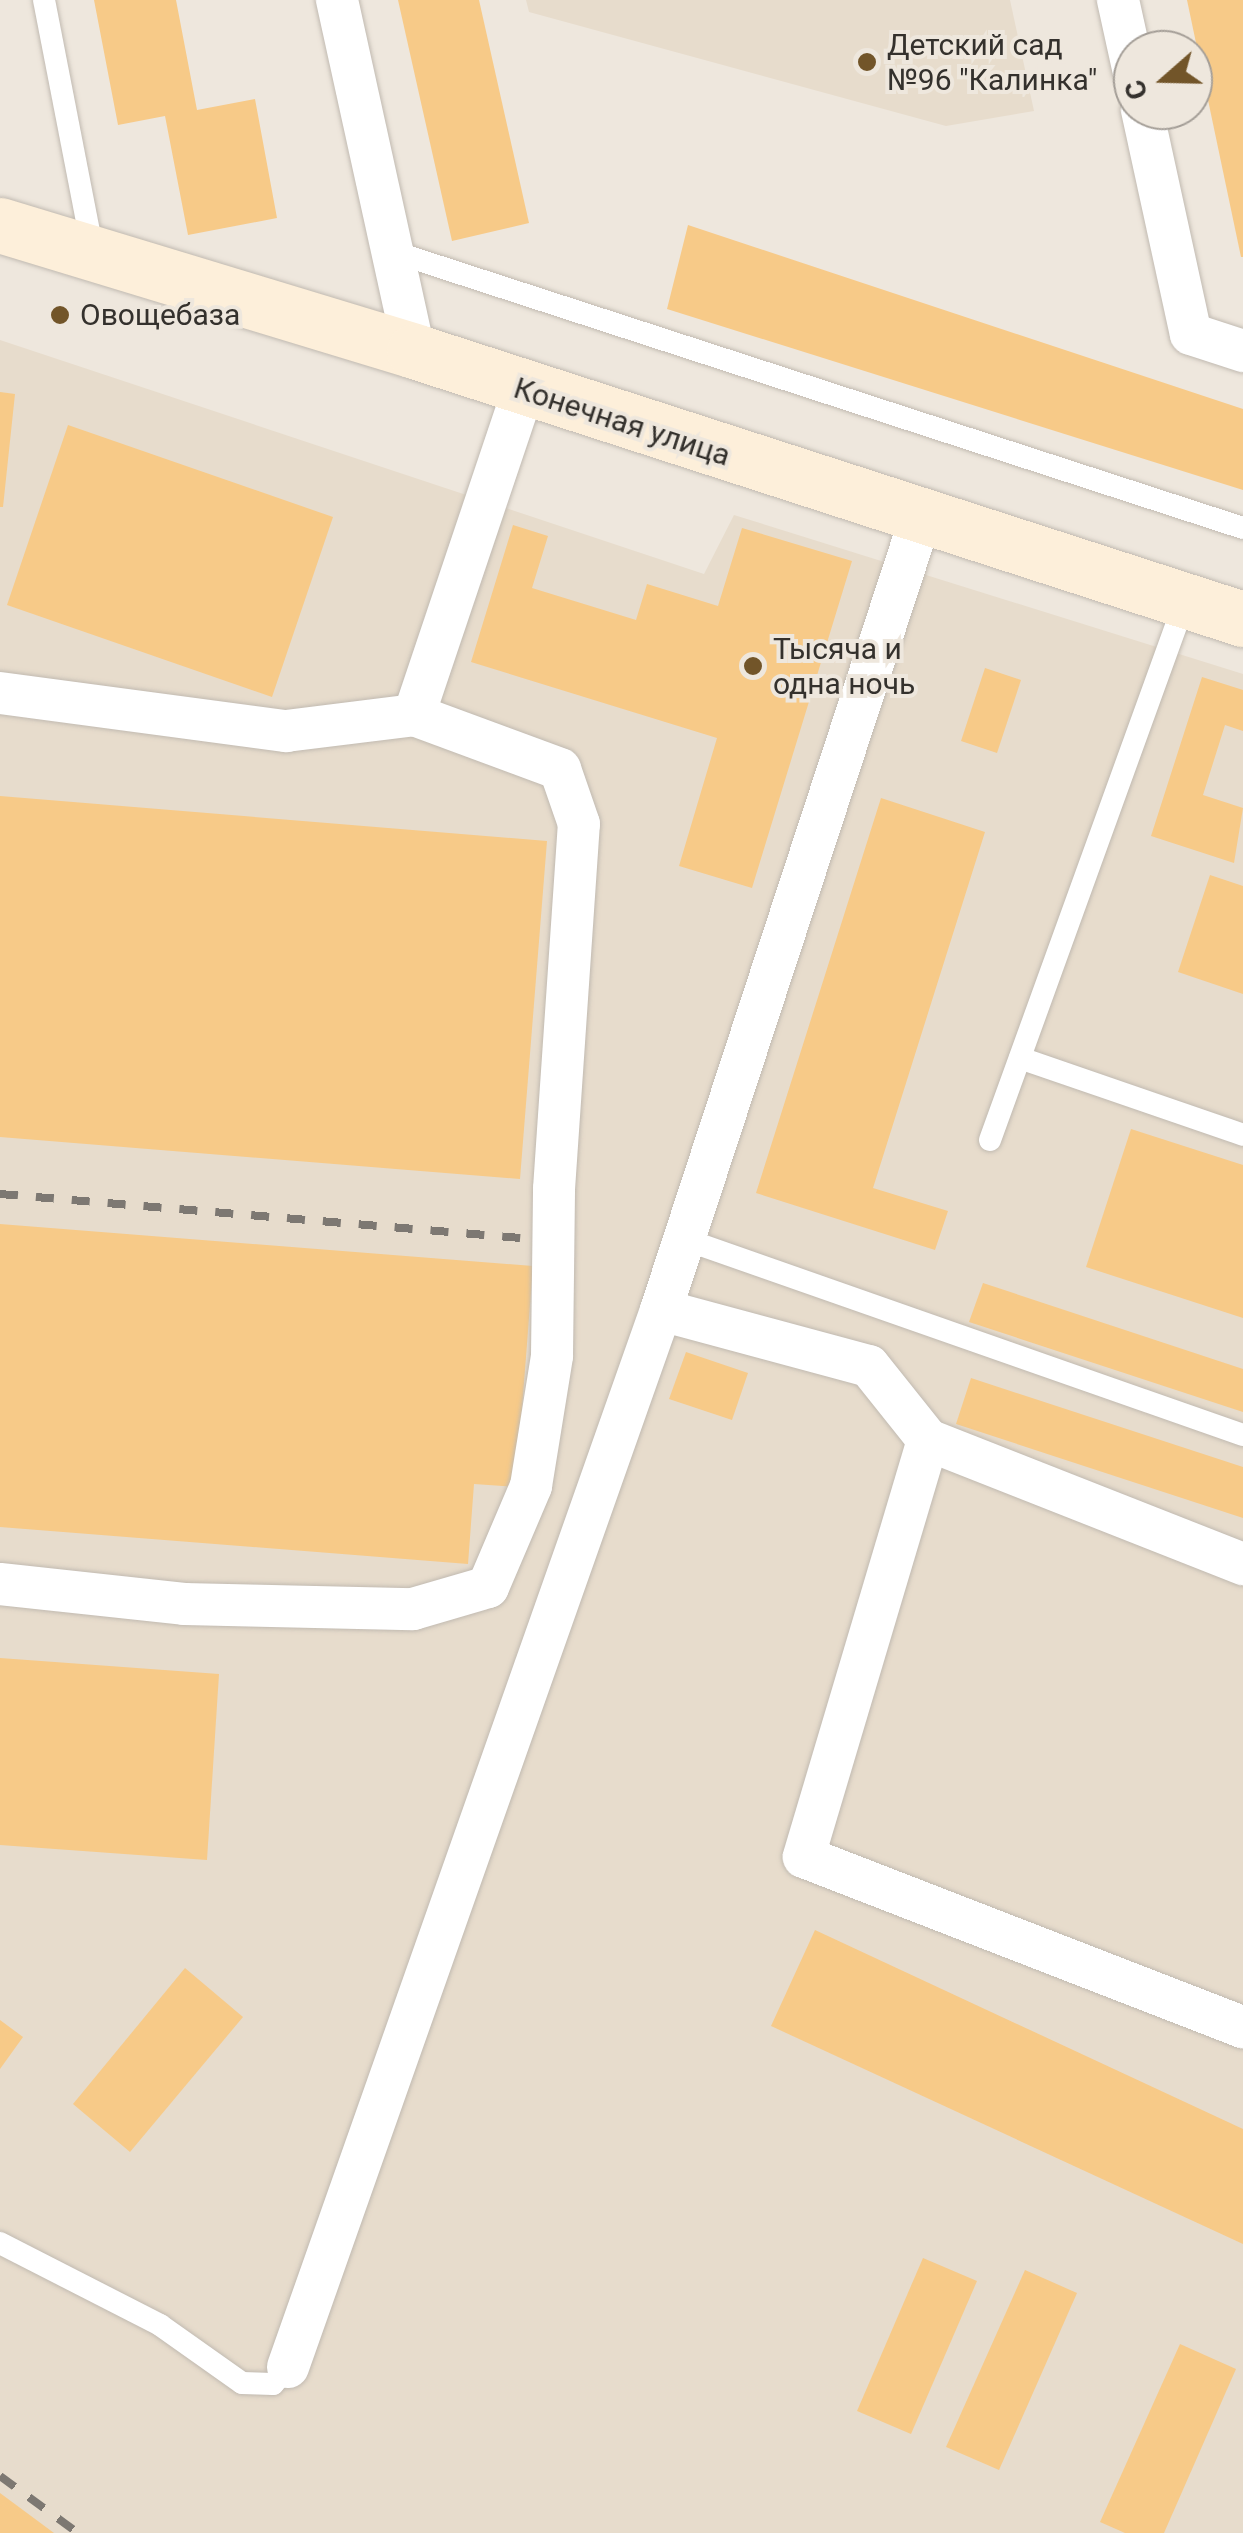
<!DOCTYPE html>
<meta charset="utf-8">
<style>
body{margin:0}
#map{position:relative;width:1243px;height:2533px;overflow:hidden;background:#eee7dd;font-family:Roboto,sans-serif}
div>[style]{position:absolute}
[style*='--x']{left:calc(var(--x)*1px);top:calc(var(--y)*1px);width:calc(var(--w)*1px);rotate:calc(var(--a)*1deg)}
.built>*{inset:0;background:#e7dccc}
.building>*{inset:0;background:#f7ca88}
.roads{filter:drop-shadow(0 0 2px #c1bab1) drop-shadow(0 0 2px #c1bab1)}
.lane>*{height:22px;margin:-11px;padding:0 11px;transform-origin:11px;border-radius:11px;background:#fff}
.street>*{height:42px;margin:-21px;padding:0 21px;transform-origin:21px;border-radius:21px;background:#fff}
.secondary>*{height:55px;margin:-27.5px;padding:0 27.5px;transform-origin:27.5px;border-radius:27.5px;background:#fdefda}
.rail>*{height:8px;margin-top:-4px;transform-origin:0;background:repeating-linear-gradient(90deg,#7d7872 0 18px,transparent 0 36px)}
.dots>*{width:28px;height:28px;translate:-50% -50%;box-sizing:border-box;border:5px solid #eee7dd;border-radius:50%}
span{translate:-50% -50%;white-space:nowrap;text-align:center;line-height:1.15;-webkit-text-stroke:8px #eee7dd;paint-order:stroke}
.poi-label{font-size:30px;color:#34312d}
.left{translate:0 -50%;text-align:left}
.street-label{font-size:30px;color:#34312d}
.north{position:absolute;left:1113px;top:30px;width:100px;height:100px;box-sizing:border-box;background:#eee7dd;border:2px solid #a49e97;border-radius:50%;rotate:250deg;font-size:28px;font-weight:700;line-height:40px;text-align:center;color:#34312d}
.north::after{content:'';display:block;margin:auto;width:35px;height:45px;background:#725529;clip-path:polygon(50% 0,100% 100%,50% 72%,0 100%)}
</style>
<div id="map">
<div class="built">
<i style="clip-path:polygon(526px 0,1010px 0,1034px 111px,946px 126px,529px 12px)"></i>
<i style="clip-path:polygon(0 340px,704px 574px,734px 515px,1243px 674px,1243px 2533px,0 2533px)"></i>
</div>
<div class="building">
<i style="clip-path:polygon(94px 0,176px 0,197px 110px,255px 99px,277px 218px,188px 235px,165px 116px,118px 125px)"></i>
<i style="clip-path:polygon(398px 0,479px 0,529px 223px,452px 241px)"></i>
<i style="clip-path:polygon(1187px 0,1243px 0,1243px 257px,1241px 257px)"></i>
<i style="clip-path:polygon(688px 225px,1243px 409px,1243px 490px,667px 309px)"></i>
<i style="clip-path:polygon(0 392px,15px 394px,3px 507px,0 507px)"></i>
<i style="clip-path:polygon(68px 425px,333px 517px,272px 697px,7px 605px)"></i>
<i style="clip-path:polygon(513px 525px,548px 536px,532px 588px,636px 620px,647px 584px,718px 606px,742px 528px,852px 561px,752px 888px,679px 866px,717px 738px,471px 662px)"></i>
<i style="clip-path:polygon(985px 668px,1021px 680px,997px 753px,961px 741px)"></i>
<i style="clip-path:polygon(1202px 677px,1243px 690px,1243px 731px,1225px 725px,1203px 795px,1243px 808px,1234px 863px,1151px 836px)"></i>
<i style="clip-path:polygon(0 796px,547px 841px,520px 1179px,0 1137px)"></i>
<i style="clip-path:polygon(881px 798px,985px 832px,873px 1188px,948px 1211px,935px 1250px,756px 1193px)"></i>
<i style="clip-path:polygon(1210px 875px,1243px 886px,1243px 994px,1178px 972px)"></i>
<i style="clip-path:polygon(1131px 1129px,1243px 1165px,1243px 1318px,1086px 1267px)"></i>
<i style="clip-path:polygon(0 1224px,533px 1266px,516px 1487px,474px 1484px,468px 1564px,0 1527px)"></i>
<i style="clip-path:polygon(983px 1283px,1243px 1369px,1243px 1412px,969px 1322px)"></i>
<i style="clip-path:polygon(686px 1352px,748px 1373px,732px 1420px,669px 1399px)"></i>
<i style="clip-path:polygon(971px 1378px,1243px 1467px,1243px 1518px,956px 1424px)"></i>
<i style="clip-path:polygon(0 1658px,219px 1674px,207px 1860px,0 1845px)"></i>
<i style="clip-path:polygon(815px 1930px,1243px 2129px,1243px 2244px,771px 2026px)"></i>
<i style="clip-path:polygon(185px 1968px,243px 2017px,130px 2152px,73px 2104px)"></i>
<i style="clip-path:polygon(0 2020px,23px 2037px,0 2069px)"></i>
<i style="clip-path:polygon(923px 2258px,977px 2281px,911px 2434px,857px 2411px)"></i>
<i style="clip-path:polygon(1025px 2270px,1077px 2293px,999px 2470px,946px 2447px)"></i>
<i style="clip-path:polygon(1180px 2344px,1236px 2369px,1164px 2533px,1125px 2533px,1100px 2522px)"></i>
<i style="clip-path:polygon(0 2493px,54px 2533px,0 2533px)"></i>
</div>
<div class="roads">
<div class="lane">
<i style="--x:44;--y:0;--w:256;--a:79"></i>
<i style="--x:391;--y:251;--w:896;--a:18.01"></i>
<i style="--x:1020;--y:1058;--w:236;--a:19"></i>
<i style="--x:990;--y:1140;--w:573;--a:-70.11"></i>
<i style="--x:684;--y:1239;--w:592;--a:19.32"></i>
<i style="--x:0;--y:2243;--w:180;--a:27.1"></i>
<i style="--x:160;--y:2325;--w:100;--a:35.3"></i>
<i style="--x:242;--y:2383;--w:31;--a:2"></i>
<i style="--x:273;--y:2384;--w:23;--a:-49"></i>
</div>
<div class="street">
<i style="--x:337;--y:0;--w:359;--a:77.6"></i>
<i style="--x:1118;--y:0;--w:70;--a:77.6"></i>
<i style="--x:1142;--y:110;--w:229;--a:77.7"></i>
<i style="--x:1191;--y:334;--w:55;--a:18.1"></i>
<i style="--x:0;--y:693;--w:289;--a:7.6"></i>
<i style="--x:286;--y:731;--w:129;--a:-7.1"></i>
<i style="--x:414;--y:715;--w:342;--a:-71.4"></i>
<i style="--x:661;--y:1310;--w:215;--a:15.1"></i>
<i style="--x:869;--y:1366;--w:95;--a:51.4"></i>
<i style="--x:928;--y:1440;--w:339;--a:21.5"></i>
<i style="--x:928;--y:1440;--w:435;--a:106.6"></i>
<i style="--x:804;--y:1857;--w:471;--a:21.2"></i>
<i style="--x:0;--y:1584;--w:185;--a:6.2"></i>
<i style="--x:184;--y:1604;--w:229;--a:1.3"></i>
<i style="--x:413;--y:1609;--w:78;--a:-16.3"></i>
<i style="--x:488;--y:1587;--w:110;--a:-66.9"></i>
<i style="--x:531;--y:1486;--w:132;--a:-80.8"></i>
<i style="--x:552;--y:1356;--w:167;--a:-89.3"></i>
<i style="--x:554;--y:1189;--w:366;--a:-86.1"></i>
<i style="--x:579;--y:824;--w:58;--a:-109.1"></i>
<i style="--x:560;--y:769;--w:156;--a:-159.7"></i>
<i style="--x:288;--y:2367;--w:1121;--a:-70.56"></i>
<i style="--x:661;--y:1310;--w:835;--a:-71.85"></i>
</div>
<div class="secondary">
<i style="--x:0;--y:225;--w:433;--a:16.9"></i>
<i style="--x:414;--y:351;--w:871;--a:17.92"></i>
</div>
</div>
<div class="rail">
<i style="--x:0;--y:1194;--w:535;--a:4.83"></i>
<i style="--x:0;--y:2476;--w:97;--a:36.2"></i>
</div>
<div class="dots">
<i style="left:867px;top:62px;background:#725529"></i>
<i style="left:60px;top:315px;background:#725529"></i>
<i style="left:753px;top:666px;background:#725529"></i>
</div>
<div class="poi-label">
<span class="left" style="left:887px;top:62px">Детский сад<br>№96 "Калинка"</span>
<span class="left" style="left:80px;top:315px">Овощебаза</span>
<span class="left" style="left:773px;top:666px">Тысяча и<br>одна ночь</span>
</div>
<div class="street-label">
<span style="left:622px;top:422px;rotate:18deg">Конечная улица</span>
</div>
<div class="north">С</div>
</div>
